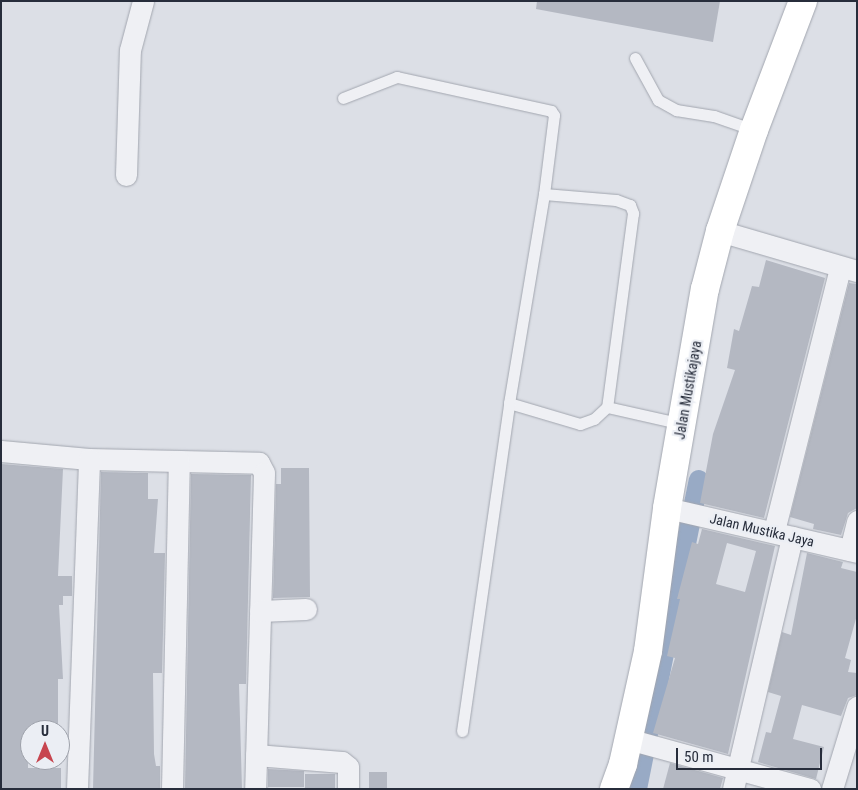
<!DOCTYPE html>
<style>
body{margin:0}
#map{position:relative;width:858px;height:790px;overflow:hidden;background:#dcdfe6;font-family:"Roboto Condensed",sans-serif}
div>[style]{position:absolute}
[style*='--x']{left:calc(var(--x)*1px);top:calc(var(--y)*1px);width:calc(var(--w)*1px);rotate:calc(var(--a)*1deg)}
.canal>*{height:20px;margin:-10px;padding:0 10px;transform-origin:10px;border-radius:10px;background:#98aac5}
.building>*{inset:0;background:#b4b8c2}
.roads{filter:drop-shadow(0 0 1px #a2a6af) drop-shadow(0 0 1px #a2a6af)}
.service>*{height:11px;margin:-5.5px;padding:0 5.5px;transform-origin:5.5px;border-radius:5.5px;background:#eff0f4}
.minor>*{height:21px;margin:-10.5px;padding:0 10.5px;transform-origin:10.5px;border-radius:10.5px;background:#eff0f4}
.secondary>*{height:28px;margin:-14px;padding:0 14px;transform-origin:14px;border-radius:14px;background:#fff}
span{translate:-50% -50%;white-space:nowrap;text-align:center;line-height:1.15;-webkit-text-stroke:4.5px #ebeef4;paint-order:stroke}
.street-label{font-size:14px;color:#272d3b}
.frame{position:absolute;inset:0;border:2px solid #272d3b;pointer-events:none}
.north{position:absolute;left:20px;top:720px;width:50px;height:50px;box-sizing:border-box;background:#ebeef4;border:1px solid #9da1aa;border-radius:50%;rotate:0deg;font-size:14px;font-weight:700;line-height:20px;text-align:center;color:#272d3b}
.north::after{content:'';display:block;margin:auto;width:18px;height:22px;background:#c7454f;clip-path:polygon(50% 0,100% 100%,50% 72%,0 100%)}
.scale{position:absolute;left:676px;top:748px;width:146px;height:22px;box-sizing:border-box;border:2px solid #272d3b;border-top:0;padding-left:6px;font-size:15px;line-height:18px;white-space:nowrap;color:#272d3b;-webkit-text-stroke:4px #ebeef4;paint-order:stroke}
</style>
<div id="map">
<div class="canal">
<i style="--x:637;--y:789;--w:315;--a:-78.7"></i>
</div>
<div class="building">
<i style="clip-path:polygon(537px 1px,720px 1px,713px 42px,536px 9px)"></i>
<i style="clip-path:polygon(766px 260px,825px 278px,764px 518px,700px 503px,713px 434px,735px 370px,727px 368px,734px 329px,739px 331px,752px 286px,759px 287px)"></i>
<i style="clip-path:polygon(849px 283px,857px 284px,857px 508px,848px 513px,841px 535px,813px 529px,814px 524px,790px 517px)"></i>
<i style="clip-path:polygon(1px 464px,63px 469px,58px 576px,72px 576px,72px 596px,63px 596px,63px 605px,59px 605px,63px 679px,58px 679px,58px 727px,28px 727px,28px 768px,61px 768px,61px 789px,1px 789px)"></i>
<i style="clip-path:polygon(281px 468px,309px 468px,310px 597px,273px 598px,276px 484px,281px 484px)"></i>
<i style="clip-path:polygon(101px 472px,148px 473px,148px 499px,158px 499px,154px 553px,165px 553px,162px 673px,153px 673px,154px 754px,156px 766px,160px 766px,160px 789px,93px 789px)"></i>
<i style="clip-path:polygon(191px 474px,251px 475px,246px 684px,239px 684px,242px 789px,185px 789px)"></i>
<i style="clip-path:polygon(evenodd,702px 529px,775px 546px,728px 754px,653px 733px,675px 658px,667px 656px,680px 599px,677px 599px,692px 542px,698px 544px,702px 529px,727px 543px,756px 551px,745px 592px,716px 584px,727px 543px)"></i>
<i style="clip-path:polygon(807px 553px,843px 562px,841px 568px,857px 572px,857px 615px,845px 658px,851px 660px,848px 672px,857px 673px,857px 695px,848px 698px,841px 716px,802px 705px,793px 739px,824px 747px,816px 779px,758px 762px,766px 732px,771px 733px,781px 696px,768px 692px,782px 632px,791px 635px)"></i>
<i style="clip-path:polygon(670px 763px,723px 778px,720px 789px,663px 789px)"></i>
<i style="clip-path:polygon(268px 769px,304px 771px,304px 787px,268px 787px)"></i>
<i style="clip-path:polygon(369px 772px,387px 772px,387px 789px,369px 789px)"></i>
<i style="clip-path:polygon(305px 774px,335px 774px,335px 789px,305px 789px)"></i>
</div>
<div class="roads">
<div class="service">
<i style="--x:635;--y:58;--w:48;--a:61.3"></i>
<i style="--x:658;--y:100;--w:21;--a:29"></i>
<i style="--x:676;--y:110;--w:38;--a:9"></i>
<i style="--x:714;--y:116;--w:42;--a:19.3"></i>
<i style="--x:343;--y:98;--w:58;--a:-21.3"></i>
<i style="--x:397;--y:77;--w:158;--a:12.4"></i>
<i style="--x:551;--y:111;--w:5;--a:53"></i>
<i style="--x:554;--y:115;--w:80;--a:97.2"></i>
<i style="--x:544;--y:194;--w:212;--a:99.5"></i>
<i style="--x:509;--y:403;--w:74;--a:16.5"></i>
<i style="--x:580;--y:424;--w:15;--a:-20"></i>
<i style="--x:594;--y:419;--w:18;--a:-43"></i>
<i style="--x:607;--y:407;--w:78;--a:12.6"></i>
<i style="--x:544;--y:194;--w:72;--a:4.8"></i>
<i style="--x:616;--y:200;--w:15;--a:20"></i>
<i style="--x:630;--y:205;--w:9;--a:69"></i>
<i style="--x:633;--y:213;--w:196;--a:97.6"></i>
<i style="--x:462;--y:731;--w:331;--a:-81.8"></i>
</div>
<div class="minor">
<i style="--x:126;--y:175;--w:125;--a:-88.2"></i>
<i style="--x:130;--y:50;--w:51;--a:-75.1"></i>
<i style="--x:720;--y:231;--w:143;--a:16.3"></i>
<i style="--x:1;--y:451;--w:88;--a:5.2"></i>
<i style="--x:89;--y:459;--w:170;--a:1.3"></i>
<i style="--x:259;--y:463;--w:11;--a:63"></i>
<i style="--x:264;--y:473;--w:316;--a:91.6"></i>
<i style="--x:667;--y:508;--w:195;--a:13"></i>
<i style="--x:774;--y:531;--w:271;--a:-75.9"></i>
<i style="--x:850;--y:550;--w:30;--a:-76"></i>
<i style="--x:260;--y:611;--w:46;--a:-2.5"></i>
<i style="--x:628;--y:739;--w:189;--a:15.4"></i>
<i style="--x:256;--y:755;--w:86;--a:4.7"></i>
<i style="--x:342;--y:762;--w:8;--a:40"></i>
<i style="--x:348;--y:767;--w:22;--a:90"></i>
<i style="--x:77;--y:789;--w:330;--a:-87.9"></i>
<i style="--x:172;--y:789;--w:328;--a:-88.8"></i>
<i style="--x:733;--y:789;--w:259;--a:-76.8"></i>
<i style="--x:832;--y:789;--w:86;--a:-73"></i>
</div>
<div class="secondary">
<i style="--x:614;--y:789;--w:27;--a:-70"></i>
<i style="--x:623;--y:764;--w:116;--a:-77.5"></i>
<i style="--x:648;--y:651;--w:144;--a:-82.4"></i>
<i style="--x:667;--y:508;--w:222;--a:-80.2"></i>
<i style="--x:705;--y:289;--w:60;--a:-75.5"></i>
<i style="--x:720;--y:231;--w:107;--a:-71.4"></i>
<i style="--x:754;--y:130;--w:138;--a:-69.2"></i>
</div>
</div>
<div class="street-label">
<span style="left:688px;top:390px;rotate:-80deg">Jalan Mustikajaya</span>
<span style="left:762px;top:530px;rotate:13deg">Jalan Mustika Jaya</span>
</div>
<div class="frame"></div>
<div class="north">U</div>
<div class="scale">50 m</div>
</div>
